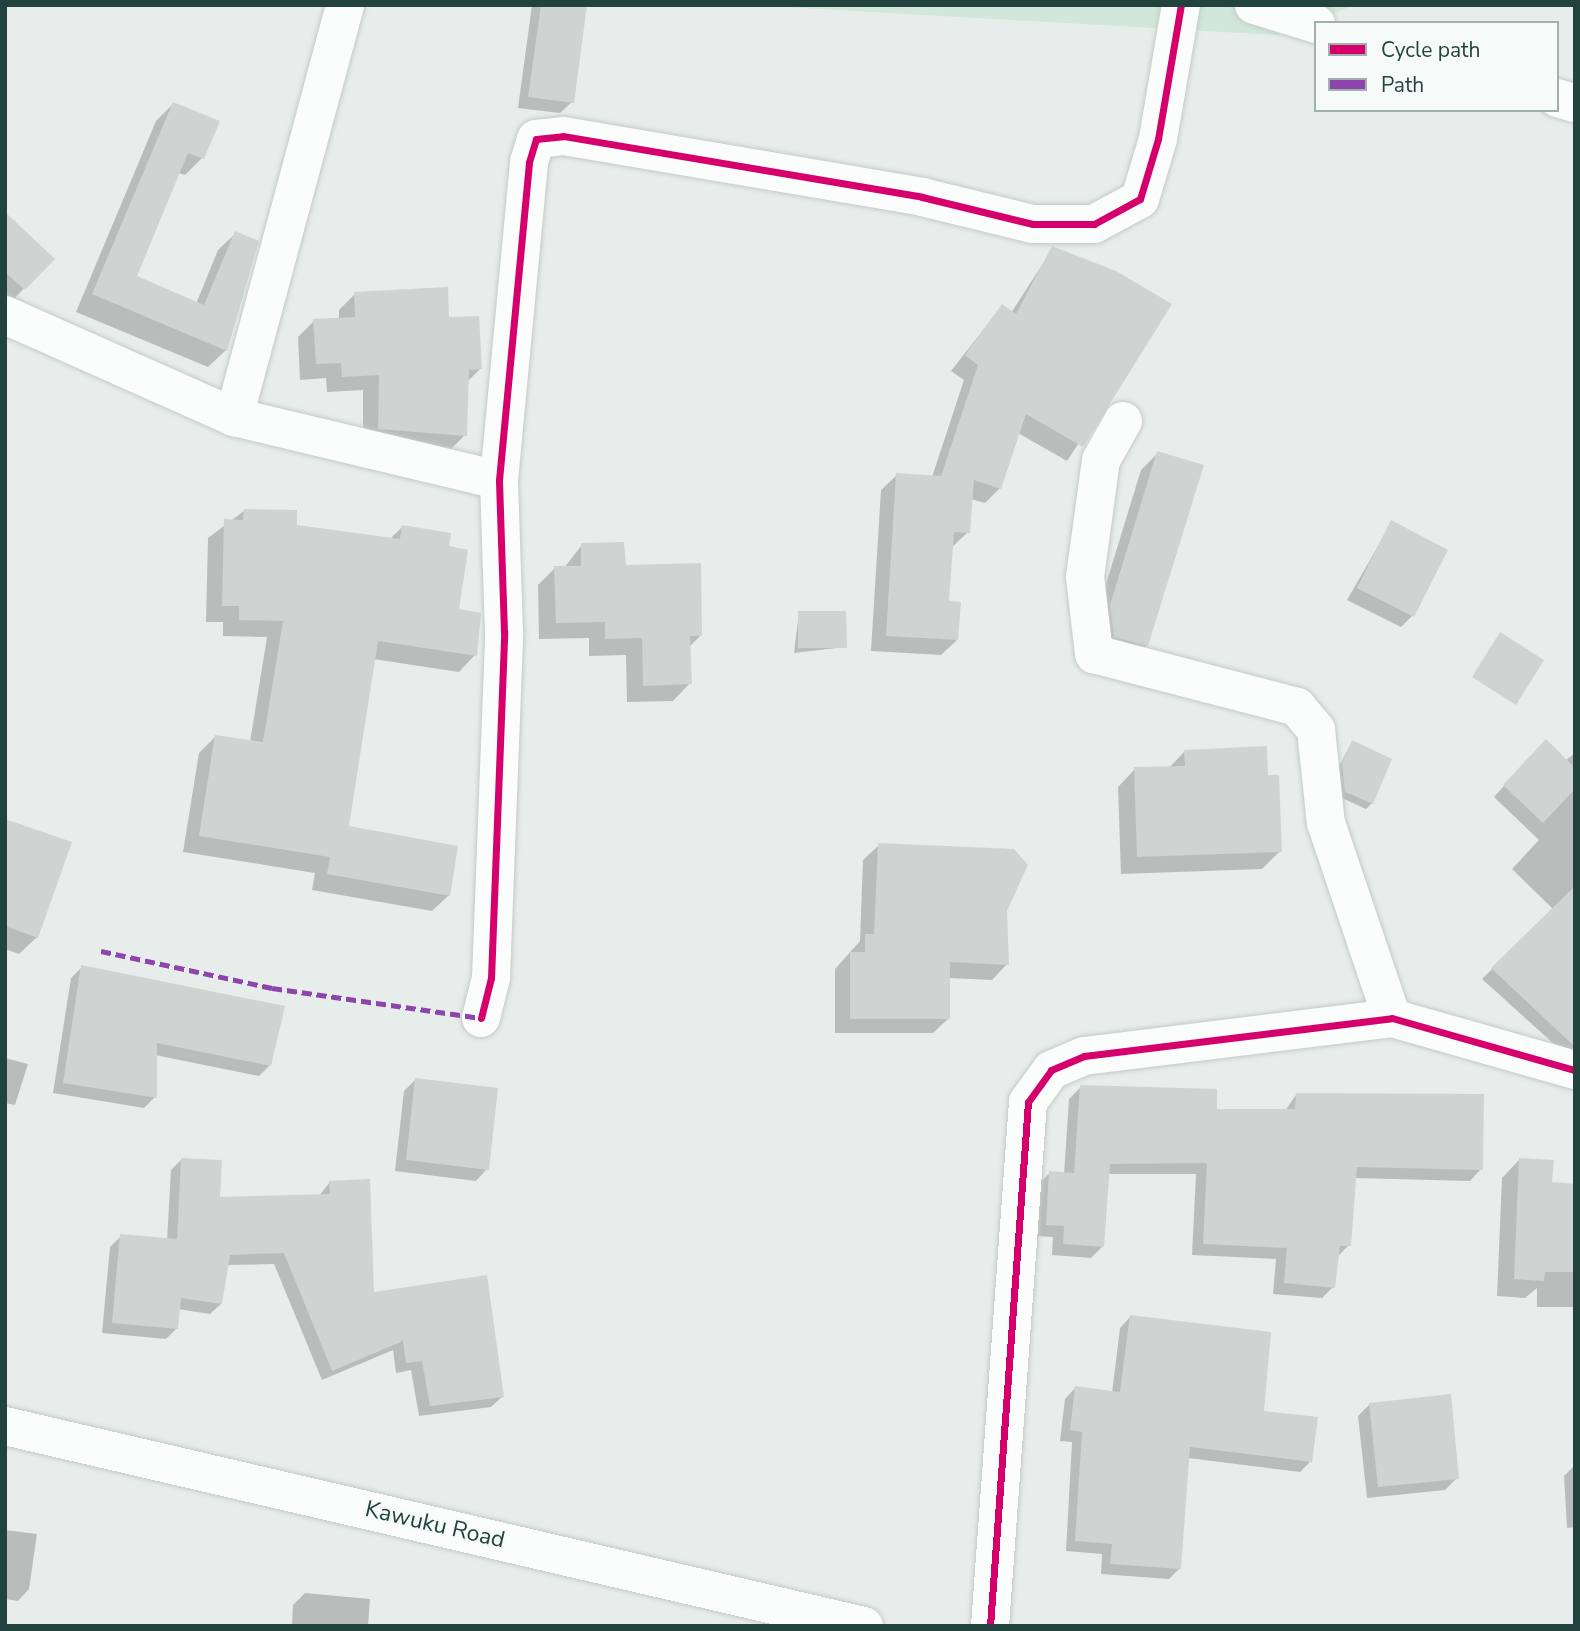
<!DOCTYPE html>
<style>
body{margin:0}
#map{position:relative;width:1580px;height:1631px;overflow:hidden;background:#e7edeb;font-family:"Nunito Sans",sans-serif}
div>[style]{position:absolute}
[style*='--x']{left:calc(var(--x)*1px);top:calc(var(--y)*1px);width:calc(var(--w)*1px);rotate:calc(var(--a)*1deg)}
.green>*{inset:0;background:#d0e7d9}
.shadow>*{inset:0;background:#0003}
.building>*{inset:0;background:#ced4d2}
.roads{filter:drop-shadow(0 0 2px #c4cac8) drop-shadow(0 0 2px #c4cac8)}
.minor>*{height:38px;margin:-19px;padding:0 19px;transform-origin:19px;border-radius:19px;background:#fbfcfc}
.quiet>*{height:5px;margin-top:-2.5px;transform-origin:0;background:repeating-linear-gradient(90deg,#8e44ad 0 10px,transparent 0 15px)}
.cycleway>*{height:7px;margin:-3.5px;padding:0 3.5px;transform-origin:3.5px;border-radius:3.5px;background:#d6006c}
span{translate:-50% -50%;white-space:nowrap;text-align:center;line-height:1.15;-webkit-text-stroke:5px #f6fbf9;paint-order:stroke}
.street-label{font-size:23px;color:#22433d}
.frame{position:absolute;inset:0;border:7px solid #22433d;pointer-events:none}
.legend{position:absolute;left:1314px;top:21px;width:245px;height:91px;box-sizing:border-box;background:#f6fbf9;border:2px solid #a1b1ae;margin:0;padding:9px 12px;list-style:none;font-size:21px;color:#22433d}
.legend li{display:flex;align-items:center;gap:14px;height:35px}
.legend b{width:35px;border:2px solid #a1b1ae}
</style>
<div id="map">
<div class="green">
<i style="clip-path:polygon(749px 5px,1355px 5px,1276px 35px)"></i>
</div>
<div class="shadow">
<i style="clip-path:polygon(532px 5px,585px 5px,572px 102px,560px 113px,518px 108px)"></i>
<i style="clip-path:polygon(173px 104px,202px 158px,185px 175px,178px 173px,134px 277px,196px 304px,218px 250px,236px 233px,226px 350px,208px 367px,76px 312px,156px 121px)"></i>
<i style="clip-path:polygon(5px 230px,52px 259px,13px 300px,5px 294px)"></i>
<i style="clip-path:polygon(1053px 248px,1169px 305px,1067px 461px,1018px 433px,1000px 488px,985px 503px,971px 499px,968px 532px,951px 548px,948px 602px,957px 640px,941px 655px,871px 651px,881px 490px,897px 475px,932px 477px,964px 380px,951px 371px,1002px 306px,1011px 313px)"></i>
<i style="clip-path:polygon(355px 294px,480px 369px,467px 382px,465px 435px,449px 451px,363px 444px,363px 390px,327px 392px,326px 378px,300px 380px,298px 337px,314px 321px,339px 319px,339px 310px)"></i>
<i style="clip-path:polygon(1158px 453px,1147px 645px,1129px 662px,1094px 623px,1141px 470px)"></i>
<i style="clip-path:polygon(244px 511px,295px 527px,390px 539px,402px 527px,447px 547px,457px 611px,475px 655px,459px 672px,373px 659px,347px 828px,449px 895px,432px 911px,312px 890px,315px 873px,183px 852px,199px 753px,215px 737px,250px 742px,267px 637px,223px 636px,223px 622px,206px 622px,208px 538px)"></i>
<i style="clip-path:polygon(1392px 522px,1413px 615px,1401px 627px,1347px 600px)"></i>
<i style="clip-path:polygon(582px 545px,624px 567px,701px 635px,689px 647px,690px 683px,673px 701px,627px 702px,626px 655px,589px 656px,589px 638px,539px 639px,538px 585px,555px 568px,564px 568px)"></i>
<i style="clip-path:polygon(799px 613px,845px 647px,794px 653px)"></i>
<i style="clip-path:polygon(1352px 742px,1372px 803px,1366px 809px,1340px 797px,1337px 770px)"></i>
<i style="clip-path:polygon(1185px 751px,1266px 777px,1280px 851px,1262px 869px,1121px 874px,1118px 787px,1135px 769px,1169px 768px)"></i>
<i style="clip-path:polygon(1535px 752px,1565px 761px,1575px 753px,1575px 1063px,1482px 979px,1553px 909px,1512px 869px,1539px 840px,1494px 797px)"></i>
<i style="clip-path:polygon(5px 821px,37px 937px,19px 954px,5px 949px)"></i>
<i style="clip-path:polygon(879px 845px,1005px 911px,1007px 964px,992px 980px,948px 978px,949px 1018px,933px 1033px,835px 1033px,835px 969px,860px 941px,863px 860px)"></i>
<i style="clip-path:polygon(82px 967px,270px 1065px,259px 1076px,155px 1055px,155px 1097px,144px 1108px,53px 1093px,71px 978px)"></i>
<i style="clip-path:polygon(5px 1058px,28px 1064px,15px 1105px,5px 1103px)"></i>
<i style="clip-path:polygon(415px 1080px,487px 1169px,476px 1181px,395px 1171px,404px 1091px)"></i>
<i style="clip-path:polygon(1081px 1087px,1215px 1111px,1285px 1111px,1296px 1095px,1481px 1169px,1470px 1181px,1355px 1178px,1349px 1245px,1337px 1257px,1333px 1287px,1322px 1298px,1273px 1294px,1276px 1259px,1192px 1255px,1196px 1174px,1107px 1174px,1103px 1246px,1091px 1258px,1052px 1255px,1053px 1237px,1035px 1236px,1038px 1184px,1050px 1173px,1064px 1174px,1069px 1099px)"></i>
<i style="clip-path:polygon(182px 1159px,218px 1199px,319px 1196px,330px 1182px,373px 1294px,502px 1397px,491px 1407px,419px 1416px,411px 1370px,396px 1373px,393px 1350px,322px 1380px,274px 1264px,226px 1265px,221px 1304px,210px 1314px,178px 1309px,177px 1328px,166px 1339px,102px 1333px,110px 1247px,121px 1236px,167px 1240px,171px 1170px)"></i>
<i style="clip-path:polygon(1519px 1160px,1550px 1184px,1575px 1186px,1575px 1307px,1537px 1307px,1537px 1288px,1525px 1298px,1497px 1296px,1502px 1178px)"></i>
<i style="clip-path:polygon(1130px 1317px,1262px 1412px,1310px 1462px,1300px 1472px,1188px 1458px,1180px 1568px,1169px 1579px,1101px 1574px,1102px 1554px,1066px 1551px,1072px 1442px,1060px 1441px,1065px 1399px,1075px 1388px,1112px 1393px,1120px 1328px)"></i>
<i style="clip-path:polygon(1370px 1404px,1457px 1478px,1445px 1490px,1367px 1498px,1358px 1416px)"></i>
<i style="clip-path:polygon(1575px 1465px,1575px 1527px,1567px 1528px,1564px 1476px)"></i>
<i style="clip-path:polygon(5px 1530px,37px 1534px,29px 1589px,18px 1601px,5px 1599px)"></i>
<i style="clip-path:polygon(305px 1593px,370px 1599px,368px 1626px,292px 1626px,293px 1605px)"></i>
</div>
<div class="building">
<i style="clip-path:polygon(541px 5px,587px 5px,574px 103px,528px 97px)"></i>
<i style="clip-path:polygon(173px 102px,220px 121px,204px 159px,188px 153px,137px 276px,204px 305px,235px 231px,259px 241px,227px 351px,92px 294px)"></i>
<i style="clip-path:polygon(5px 212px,55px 259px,25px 290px,5px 272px)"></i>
<i style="clip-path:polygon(1052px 246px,1116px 271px,1172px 304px,1083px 447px,1026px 414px,1001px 489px,974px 480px,970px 533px,954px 532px,949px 601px,961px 602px,958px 640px,886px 636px,896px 473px,941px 476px,978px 365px,965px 355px,1002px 304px,1016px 314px)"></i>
<i style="clip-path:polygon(448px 287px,449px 317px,479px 316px,482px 369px,469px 370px,467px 436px,378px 429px,379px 375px,342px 377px,341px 363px,316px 364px,313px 319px,355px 317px,354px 292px)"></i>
<i style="clip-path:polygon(1157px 451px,1204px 465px,1148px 646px,1114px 637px,1110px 605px)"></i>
<i style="clip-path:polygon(244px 509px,297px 510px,297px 525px,400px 539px,402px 525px,451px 533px,449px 546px,468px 550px,459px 609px,481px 613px,477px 656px,378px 641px,349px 826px,458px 846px,450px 896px,327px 874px,330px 857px,199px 836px,215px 735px,263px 742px,283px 621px,239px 620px,239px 606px,222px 606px,224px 519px,243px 520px)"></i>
<i style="clip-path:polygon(1391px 520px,1448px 550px,1414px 617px,1357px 588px)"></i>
<i style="clip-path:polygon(624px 542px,626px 565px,701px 563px,702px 636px,690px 636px,692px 684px,643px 686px,642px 638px,605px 639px,605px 622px,556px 623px,554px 566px,581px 566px,581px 543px)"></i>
<i style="clip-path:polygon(798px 611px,846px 611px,847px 648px,798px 648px)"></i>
<i style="clip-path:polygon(1500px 632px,1544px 660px,1516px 705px,1472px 677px)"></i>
<i style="clip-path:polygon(1546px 739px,1575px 768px,1575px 789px,1543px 823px,1503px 785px)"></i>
<i style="clip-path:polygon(1352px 740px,1392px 759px,1373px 804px,1345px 792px,1342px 763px)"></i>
<i style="clip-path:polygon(1267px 746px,1268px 775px,1279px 775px,1282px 852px,1137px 857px,1134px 767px,1185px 766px,1184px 750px)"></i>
<i style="clip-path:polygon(5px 819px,72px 842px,38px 938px,5px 926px)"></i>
<i style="clip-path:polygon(878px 843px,1014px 849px,1028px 865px,1007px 911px,1009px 965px,950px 962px,950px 1019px,850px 1019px,850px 952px,865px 952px,865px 934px,874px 934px)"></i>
<i style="clip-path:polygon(1575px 886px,1575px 1047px,1491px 968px)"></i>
<i style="clip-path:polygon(81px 965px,285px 1006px,271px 1066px,157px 1043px,157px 1098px,63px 1083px)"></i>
<i style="clip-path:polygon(415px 1078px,498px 1088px,489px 1170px,406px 1160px)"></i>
<i style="clip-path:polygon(1080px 1085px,1217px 1089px,1217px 1109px,1295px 1109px,1296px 1093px,1484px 1094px,1483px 1170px,1357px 1167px,1351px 1246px,1340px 1246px,1335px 1288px,1284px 1283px,1287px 1248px,1203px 1244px,1207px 1163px,1110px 1164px,1104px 1247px,1063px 1244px,1064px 1226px,1046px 1225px,1049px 1171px,1074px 1173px)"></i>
<i style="clip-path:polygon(181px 1158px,222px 1160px,220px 1197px,330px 1194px,329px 1181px,370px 1179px,374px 1292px,487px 1275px,504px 1397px,430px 1406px,422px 1361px,406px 1363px,403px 1341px,332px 1371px,284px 1253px,230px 1255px,222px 1304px,181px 1298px,178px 1329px,112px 1323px,120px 1234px,177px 1239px)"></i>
<i style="clip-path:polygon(1519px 1158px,1554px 1160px,1552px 1182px,1575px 1184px,1575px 1272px,1545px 1272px,1544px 1281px,1514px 1279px)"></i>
<i style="clip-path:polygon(1130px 1315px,1271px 1332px,1264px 1411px,1318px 1417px,1312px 1462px,1190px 1447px,1181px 1569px,1110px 1564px,1112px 1544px,1075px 1541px,1082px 1432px,1070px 1430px,1075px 1386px,1120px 1392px)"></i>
<i style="clip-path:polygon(1451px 1394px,1459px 1479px,1378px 1487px,1369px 1403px)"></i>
</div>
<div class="roads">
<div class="minor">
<i style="--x:1254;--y:5;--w:65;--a:17"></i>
<i style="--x:1557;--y:98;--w:19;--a:16"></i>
<i style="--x:5;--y:315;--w:251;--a:24"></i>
<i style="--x:234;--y:417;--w:272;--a:13.4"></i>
<i style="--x:234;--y:417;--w:427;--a:-74.9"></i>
<i style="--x:1123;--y:421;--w:45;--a:119.4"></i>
<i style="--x:1101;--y:460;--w:118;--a:97.8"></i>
<i style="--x:1085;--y:577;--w:78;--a:83.3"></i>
<i style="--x:1094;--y:654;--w:210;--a:14.6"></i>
<i style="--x:1297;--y:707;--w:30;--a:50"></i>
<i style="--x:1316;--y:730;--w:94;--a:83.9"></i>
<i style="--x:1326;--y:823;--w:206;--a:71.3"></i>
<i style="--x:481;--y:1018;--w:41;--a:-76"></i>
<i style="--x:491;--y:978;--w:346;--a:-87.8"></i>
<i style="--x:504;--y:632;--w:152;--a:-91.9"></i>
<i style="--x:499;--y:480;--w:319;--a:-84.6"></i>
<i style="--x:529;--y:162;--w:24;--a:-73"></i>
<i style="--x:536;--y:139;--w:27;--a:-6"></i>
<i style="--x:563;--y:136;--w:364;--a:9.6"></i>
<i style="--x:922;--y:197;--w:114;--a:13.7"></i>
<i style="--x:1033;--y:224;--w:61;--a:0"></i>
<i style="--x:1094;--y:224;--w:52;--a:-28.5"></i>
<i style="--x:1140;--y:199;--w:63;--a:-73.3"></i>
<i style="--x:1158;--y:139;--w:136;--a:-80.3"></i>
<i style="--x:5;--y:1426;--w:882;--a:13.11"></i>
<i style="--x:990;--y:1626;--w:525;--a:-85.85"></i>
<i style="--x:1028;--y:1102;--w:39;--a:-54"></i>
<i style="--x:1051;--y:1070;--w:36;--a:-23"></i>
<i style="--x:1084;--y:1056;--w:310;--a:-7"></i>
<i style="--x:1392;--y:1018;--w:190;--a:15.9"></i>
</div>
</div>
<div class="quiet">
<i style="--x:101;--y:951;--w:175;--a:12.2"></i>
<i style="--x:272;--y:988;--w:211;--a:8.2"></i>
</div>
<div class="cycleway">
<i style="--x:481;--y:1018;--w:41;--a:-76"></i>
<i style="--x:491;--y:978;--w:346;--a:-87.8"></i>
<i style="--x:504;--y:632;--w:152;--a:-91.9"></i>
<i style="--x:499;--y:480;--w:319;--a:-84.6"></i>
<i style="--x:529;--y:162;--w:24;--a:-73"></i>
<i style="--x:536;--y:139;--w:27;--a:-6"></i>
<i style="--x:563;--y:136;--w:364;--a:9.6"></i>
<i style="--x:922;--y:197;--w:114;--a:13.7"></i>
<i style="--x:1033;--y:224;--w:61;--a:0"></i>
<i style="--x:1094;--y:224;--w:52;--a:-28.5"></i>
<i style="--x:1140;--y:199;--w:63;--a:-73.3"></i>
<i style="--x:1158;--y:139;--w:136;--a:-80.3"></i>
<i style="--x:990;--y:1626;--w:525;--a:-85.85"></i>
<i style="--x:1028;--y:1102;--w:39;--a:-54"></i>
<i style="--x:1051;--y:1070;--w:36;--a:-23"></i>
<i style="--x:1084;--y:1056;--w:310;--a:-7"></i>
<i style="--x:1392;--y:1018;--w:190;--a:15.9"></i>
</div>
<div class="street-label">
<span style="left:435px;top:1525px;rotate:13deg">Kawuku Road</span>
</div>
<div class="frame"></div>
<ul class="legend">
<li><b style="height:9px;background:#d6006c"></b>Cycle path</li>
<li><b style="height:9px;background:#8e44ad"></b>Path</li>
</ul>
</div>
